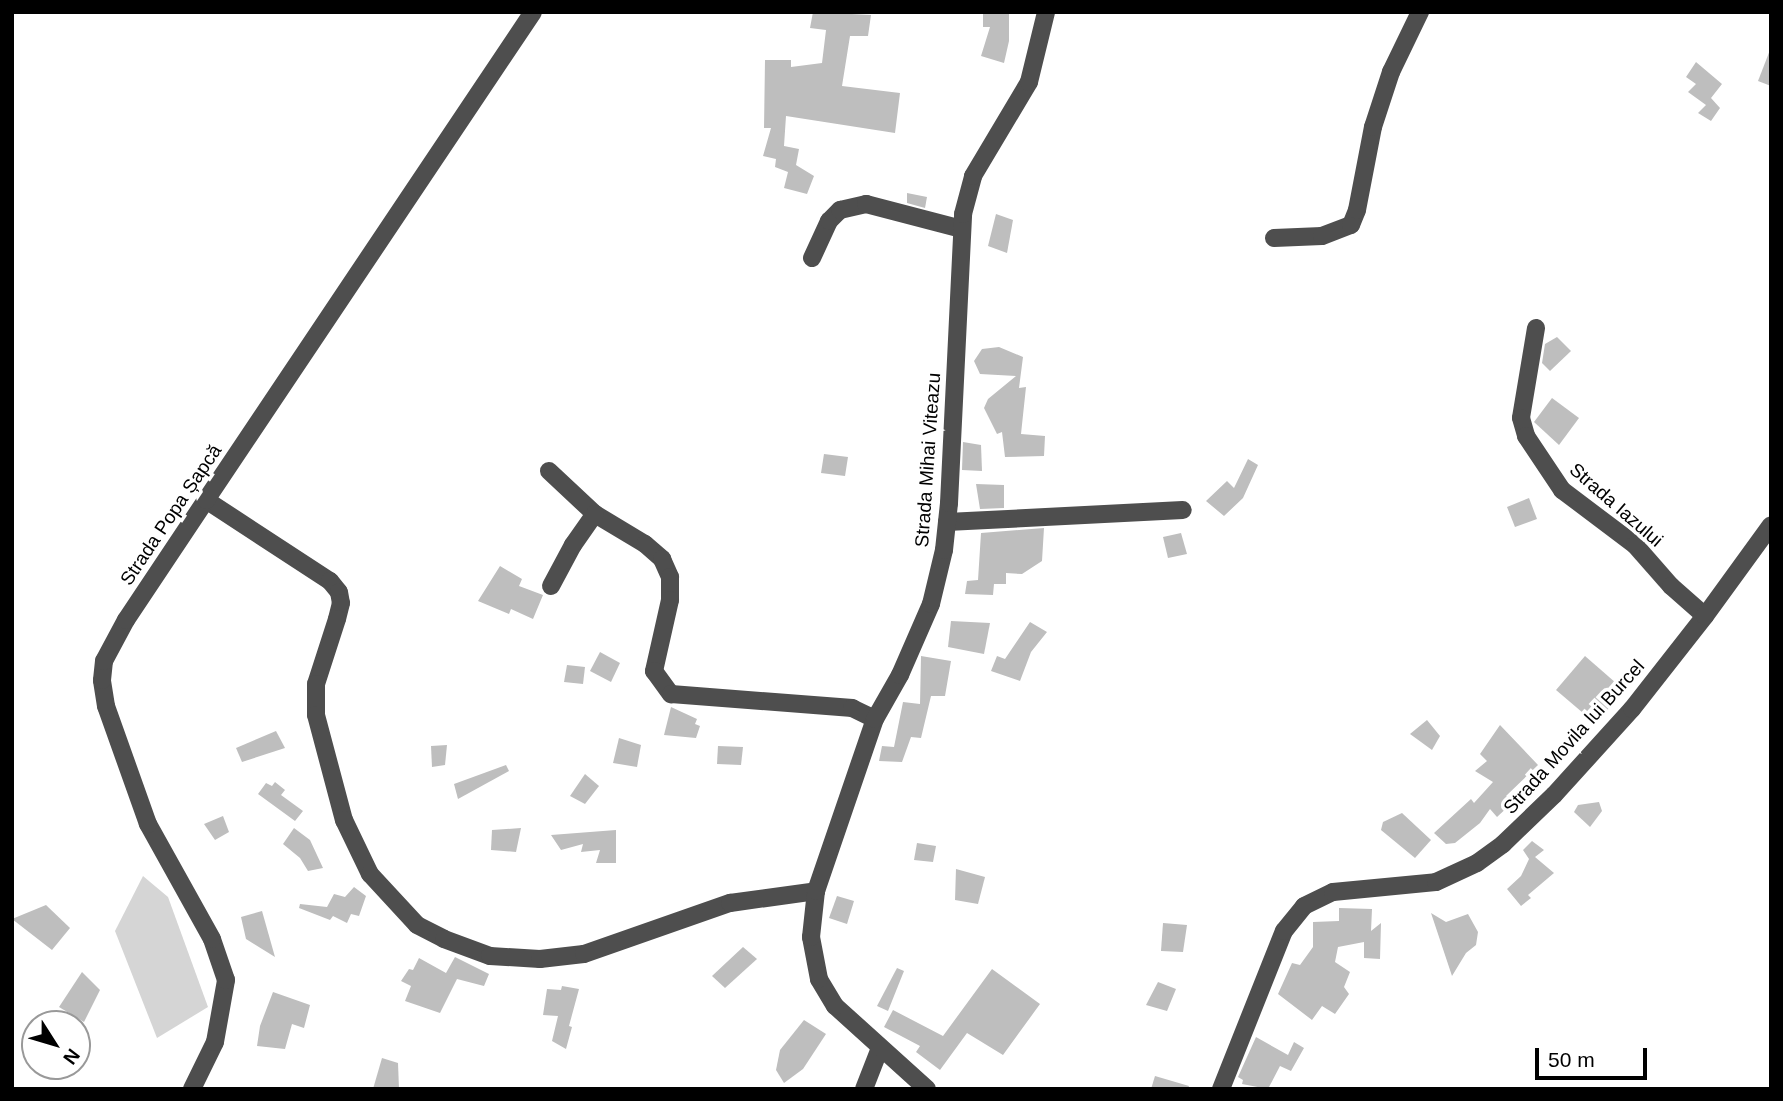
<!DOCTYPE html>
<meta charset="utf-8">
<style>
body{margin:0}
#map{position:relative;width:1783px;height:1101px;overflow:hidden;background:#fff;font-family:Arial,sans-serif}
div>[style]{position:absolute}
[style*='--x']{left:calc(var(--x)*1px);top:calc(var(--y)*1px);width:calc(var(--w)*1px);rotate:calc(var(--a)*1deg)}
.green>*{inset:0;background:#d5d5d5}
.building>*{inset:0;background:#bebebe}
.minor>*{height:18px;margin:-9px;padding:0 9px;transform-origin:9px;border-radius:9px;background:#4e4e4e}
span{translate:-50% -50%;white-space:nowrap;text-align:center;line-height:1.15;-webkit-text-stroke:7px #fff;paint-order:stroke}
.street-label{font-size:19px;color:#000}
.frame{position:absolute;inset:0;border:14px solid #000;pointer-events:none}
.north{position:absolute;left:21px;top:1010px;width:70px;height:70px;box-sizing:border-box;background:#fff;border:2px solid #999;border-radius:50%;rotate:127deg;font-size:19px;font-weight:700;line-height:28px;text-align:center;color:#000}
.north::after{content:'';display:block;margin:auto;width:24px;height:32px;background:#000;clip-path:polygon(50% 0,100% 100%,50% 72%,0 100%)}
.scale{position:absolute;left:1535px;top:1048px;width:112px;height:32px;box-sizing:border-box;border:4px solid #000;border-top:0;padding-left:9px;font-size:21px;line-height:24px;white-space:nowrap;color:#000;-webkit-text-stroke:5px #fff;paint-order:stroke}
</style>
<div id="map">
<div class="green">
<i style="clip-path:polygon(143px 876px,168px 897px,208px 1007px,157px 1038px,115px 931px)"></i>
</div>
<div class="building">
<i style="clip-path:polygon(813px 12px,871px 15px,868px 36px,850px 36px,842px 86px,900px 93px,895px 133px,786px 116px,784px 146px,799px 149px,796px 165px,814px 176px,807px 194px,784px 188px,788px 172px,775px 167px,776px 159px,763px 156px,771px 128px,764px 128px,765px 60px,791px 60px,791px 67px,822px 63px,826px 30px,810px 28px)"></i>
<i style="clip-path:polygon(983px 12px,1009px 12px,1009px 41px,1004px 63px,981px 56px,990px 27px,983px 27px)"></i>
<i style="clip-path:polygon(1770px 50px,1771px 50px,1771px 86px,1758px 81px)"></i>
<i style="clip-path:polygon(1696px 62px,1722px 84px,1711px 98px,1720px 108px,1711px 121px,1698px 113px,1706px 105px,1688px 92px,1696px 84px,1686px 77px)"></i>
<i style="clip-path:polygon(907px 193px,927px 197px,925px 208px,907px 203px)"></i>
<i style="clip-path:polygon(996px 214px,1013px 220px,1007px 253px,988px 246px)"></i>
<i style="clip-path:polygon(1557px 337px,1571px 351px,1550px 371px,1542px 363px,1545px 344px)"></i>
<i style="clip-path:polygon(999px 347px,1023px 357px,1019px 388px,1026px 387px,1021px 434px,1045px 436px,1044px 456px,1005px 457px,1002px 432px,997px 434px,984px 408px,988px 399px,1016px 376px,980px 374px,974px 361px,982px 349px)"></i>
<i style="clip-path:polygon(1552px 398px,1579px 418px,1559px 445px,1534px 422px)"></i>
<i style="clip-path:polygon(963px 442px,981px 445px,982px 471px,962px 470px)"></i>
<i style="clip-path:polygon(824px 454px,848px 457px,845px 476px,821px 473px)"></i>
<i style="clip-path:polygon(1248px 459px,1258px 465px,1243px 498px,1224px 516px,1206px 501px,1227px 481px,1234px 488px)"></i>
<i style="clip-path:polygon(976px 484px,1004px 485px,1004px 508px,980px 509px)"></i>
<i style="clip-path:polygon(1529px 498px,1537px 519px,1515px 527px,1507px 507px)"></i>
<i style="clip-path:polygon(1044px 528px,1042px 561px,1022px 574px,1006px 573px,1006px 584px,994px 584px,993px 595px,965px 594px,967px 581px,978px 580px,981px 533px)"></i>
<i style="clip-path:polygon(1181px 533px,1187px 554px,1168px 558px,1163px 537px)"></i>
<i style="clip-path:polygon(500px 566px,522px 579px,519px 586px,543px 595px,533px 619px,511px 609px,509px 614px,478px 601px)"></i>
<i style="clip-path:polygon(951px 621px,990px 623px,984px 654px,948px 647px)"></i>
<i style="clip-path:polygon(1030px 622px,1047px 632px,1031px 652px,1020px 681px,991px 671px,997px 656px,1005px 659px)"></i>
<i style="clip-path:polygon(600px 652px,620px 663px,611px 682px,590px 671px)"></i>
<i style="clip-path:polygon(921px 656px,951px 661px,945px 696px,931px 696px,921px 738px,911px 737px,902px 762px,879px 761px,882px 746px,894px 747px,903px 702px,920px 704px)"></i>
<i style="clip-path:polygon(1585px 656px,1624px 690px,1596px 724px,1556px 690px)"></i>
<i style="clip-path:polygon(567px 665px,585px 667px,583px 684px,564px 682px)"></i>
<i style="clip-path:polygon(671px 707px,697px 719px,695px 724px,700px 726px,696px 738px,664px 735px)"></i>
<i style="clip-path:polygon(1427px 720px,1440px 736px,1432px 750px,1410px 734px)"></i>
<i style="clip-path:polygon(1500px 725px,1538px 765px,1506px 796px,1512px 803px,1497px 817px,1490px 809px,1480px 823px,1455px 843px,1446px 844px,1434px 833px,1471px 799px,1474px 803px,1493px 782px,1475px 771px,1487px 761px,1480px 754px)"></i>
<i style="clip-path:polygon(276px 731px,285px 748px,242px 762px,236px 748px)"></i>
<i style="clip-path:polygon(619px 738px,641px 745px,637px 767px,613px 763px)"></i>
<i style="clip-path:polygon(447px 745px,445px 765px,432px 767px,431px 746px)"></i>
<i style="clip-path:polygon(718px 746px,743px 747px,741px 765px,717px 764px)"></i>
<i style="clip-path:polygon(506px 765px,509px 771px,458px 799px,454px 784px)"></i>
<i style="clip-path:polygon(585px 774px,599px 786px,585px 804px,570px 796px)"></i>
<i style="clip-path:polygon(275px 782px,285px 790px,281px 795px,303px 811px,295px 821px,258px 794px,266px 783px,272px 786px)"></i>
<i style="clip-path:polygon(1599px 802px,1602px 811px,1590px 827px,1574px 812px,1578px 805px)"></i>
<i style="clip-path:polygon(1402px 813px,1431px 840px,1415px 858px,1381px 830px,1383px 822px)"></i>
<i style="clip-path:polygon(223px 816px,229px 832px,215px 840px,204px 824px)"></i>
<i style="clip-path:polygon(294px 828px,310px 840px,323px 868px,308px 871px,300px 858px,283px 844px)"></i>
<i style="clip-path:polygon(521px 828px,516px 852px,491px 850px,492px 830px)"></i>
<i style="clip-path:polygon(616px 830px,616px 863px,596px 863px,600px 850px,581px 852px,583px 844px,561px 850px,551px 835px)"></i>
<i style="clip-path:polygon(1532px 841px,1544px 850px,1535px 857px,1554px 873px,1528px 895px,1531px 898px,1521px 906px,1507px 889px,1521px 876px,1529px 859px,1523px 850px)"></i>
<i style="clip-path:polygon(917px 843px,936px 846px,933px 862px,914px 860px)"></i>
<i style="clip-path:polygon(956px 869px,985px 877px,978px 904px,955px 900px)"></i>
<i style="clip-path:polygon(354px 887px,366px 896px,359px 916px,351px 914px,347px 923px,333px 916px,330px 920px,299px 908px,300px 904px,327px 907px,334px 894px,345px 897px)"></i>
<i style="clip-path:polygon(837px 896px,854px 901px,847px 924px,829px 918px)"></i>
<i style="clip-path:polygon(46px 905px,70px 928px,52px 950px,12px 919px)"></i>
<i style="clip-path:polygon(1339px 908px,1372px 909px,1371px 931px,1381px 923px,1380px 959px,1364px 958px,1364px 942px,1338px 947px,1335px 962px,1350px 972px,1344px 987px,1349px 994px,1335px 1014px,1322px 1006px,1312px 1020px,1278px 994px,1292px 963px,1300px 965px,1313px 947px,1313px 922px,1339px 921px)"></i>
<i style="clip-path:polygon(262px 911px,275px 957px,246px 939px,241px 917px)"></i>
<i style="clip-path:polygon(1431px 913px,1446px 922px,1468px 914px,1478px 932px,1476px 945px,1466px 953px,1452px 976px)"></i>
<i style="clip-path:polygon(1163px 923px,1187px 925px,1183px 952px,1161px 951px)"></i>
<i style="clip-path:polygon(743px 947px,757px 959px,725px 988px,712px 976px)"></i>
<i style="clip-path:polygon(455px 957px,489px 974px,484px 986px,457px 979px,440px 1013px,405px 1001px,411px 986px,401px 981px,409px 969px,413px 970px,419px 958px,446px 973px)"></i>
<i style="clip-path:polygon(897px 968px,904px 971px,888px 1011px,877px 1006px)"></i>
<i style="clip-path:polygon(992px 969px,1040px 1004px,1003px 1055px,967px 1033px,940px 1070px,916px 1052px,920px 1046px,884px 1027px,893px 1010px,943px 1036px)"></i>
<i style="clip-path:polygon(82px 972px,100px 990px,84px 1022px,59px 1007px)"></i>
<i style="clip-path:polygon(1158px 982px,1176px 989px,1167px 1011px,1146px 1005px)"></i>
<i style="clip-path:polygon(562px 986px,579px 989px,569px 1026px,572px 1027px,566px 1049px,552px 1041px,558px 1016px,543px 1015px,547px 989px,561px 990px)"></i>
<i style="clip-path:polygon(273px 992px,310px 1005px,304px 1028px,292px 1024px,285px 1049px,257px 1046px,260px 1026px)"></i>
<i style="clip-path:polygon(804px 1020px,826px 1034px,803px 1069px,784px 1083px,776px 1070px,780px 1050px)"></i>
<i style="clip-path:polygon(1256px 1037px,1288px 1055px,1294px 1042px,1304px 1048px,1291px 1071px,1280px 1066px,1268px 1089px,1242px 1084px,1243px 1080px,1238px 1077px)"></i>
<i style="clip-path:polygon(382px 1058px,398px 1063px,399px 1089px,373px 1089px)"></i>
<i style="clip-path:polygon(1155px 1076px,1189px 1086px,1188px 1089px,1151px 1089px)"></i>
</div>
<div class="minor">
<i style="--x:1274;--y:238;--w:48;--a:-2.4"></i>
<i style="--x:1322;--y:236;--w:31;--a:-21"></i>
<i style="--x:1351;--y:225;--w:16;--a:-68"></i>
<i style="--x:1357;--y:210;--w:85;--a:-79.1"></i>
<i style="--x:1373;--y:127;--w:58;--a:-71.9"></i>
<i style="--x:1391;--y:72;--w:67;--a:-64.2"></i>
<i style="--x:812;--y:258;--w:41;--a:-65.3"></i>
<i style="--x:829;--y:221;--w:16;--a:-45"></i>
<i style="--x:840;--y:210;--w:27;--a:-13"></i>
<i style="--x:866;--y:204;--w:99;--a:14.6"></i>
<i style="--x:1536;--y:328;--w:91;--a:99.5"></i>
<i style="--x:1521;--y:418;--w:19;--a:74"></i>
<i style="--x:1526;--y:436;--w:65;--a:56.3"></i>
<i style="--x:1562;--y:490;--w:91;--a:37"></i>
<i style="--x:1635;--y:545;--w:55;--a:48.7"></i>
<i style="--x:1671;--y:586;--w:45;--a:41.4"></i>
<i style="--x:549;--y:471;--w:63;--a:43.1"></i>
<i style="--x:595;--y:514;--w:58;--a:31"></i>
<i style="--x:645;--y:544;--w:23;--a:41"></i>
<i style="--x:662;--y:559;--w:20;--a:66"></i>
<i style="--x:670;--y:577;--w:23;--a:90"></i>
<i style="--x:670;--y:600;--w:73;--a:102.7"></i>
<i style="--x:654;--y:671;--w:29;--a:54"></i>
<i style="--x:671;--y:694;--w:182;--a:4.4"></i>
<i style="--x:852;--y:708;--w:25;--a:26"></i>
<i style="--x:206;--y:500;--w:148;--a:33.2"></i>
<i style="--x:330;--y:581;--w:14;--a:51"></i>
<i style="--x:339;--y:592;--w:11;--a:80"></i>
<i style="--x:341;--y:603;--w:16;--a:104"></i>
<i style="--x:337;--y:619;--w:68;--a:107.9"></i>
<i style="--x:316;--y:684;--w:31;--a:90"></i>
<i style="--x:316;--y:715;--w:109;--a:75.1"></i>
<i style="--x:344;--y:820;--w:60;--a:64.3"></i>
<i style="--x:370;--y:874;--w:69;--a:47.3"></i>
<i style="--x:417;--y:925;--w:30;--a:27"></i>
<i style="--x:444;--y:939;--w:49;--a:20.3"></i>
<i style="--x:490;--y:956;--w:50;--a:3.4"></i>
<i style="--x:540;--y:959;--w:44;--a:-6.5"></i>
<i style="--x:584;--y:954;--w:155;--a:-19.3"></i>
<i style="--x:730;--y:903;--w:87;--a:-7.9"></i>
<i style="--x:947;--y:522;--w:236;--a:-2.9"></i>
<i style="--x:551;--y:586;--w:47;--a:-61.8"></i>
<i style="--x:573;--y:545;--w:38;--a:-55"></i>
<i style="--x:192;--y:1089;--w:52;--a:-63.9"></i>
<i style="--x:215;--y:1042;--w:63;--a:-79.9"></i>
<i style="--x:226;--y:980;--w:43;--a:-108.9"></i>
<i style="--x:212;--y:939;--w:132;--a:-119.1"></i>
<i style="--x:148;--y:824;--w:125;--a:-109.6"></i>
<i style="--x:106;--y:706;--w:26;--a:-99"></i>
<i style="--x:102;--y:680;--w:19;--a:-84"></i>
<i style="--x:104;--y:661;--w:47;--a:-61.8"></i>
<i style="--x:126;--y:620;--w:144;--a:-56.3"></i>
<i style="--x:206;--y:500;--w:587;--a:-56.17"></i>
<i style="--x:864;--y:1089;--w:44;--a:-68.7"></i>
<i style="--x:927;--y:1089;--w:124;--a:-137.9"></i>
<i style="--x:835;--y:1006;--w:31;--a:-121"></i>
<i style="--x:819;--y:979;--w:43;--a:-100.8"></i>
<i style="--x:811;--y:937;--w:46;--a:-83.8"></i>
<i style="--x:816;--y:891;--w:182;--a:-71.1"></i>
<i style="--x:875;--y:719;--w:51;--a:-60.4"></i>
<i style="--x:900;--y:675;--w:77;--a:-66.4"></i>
<i style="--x:931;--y:604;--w:56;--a:-76.5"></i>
<i style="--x:944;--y:550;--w:47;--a:-83.9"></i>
<i style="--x:949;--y:503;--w:289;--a:-87.2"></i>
<i style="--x:963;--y:214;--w:39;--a:-75"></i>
<i style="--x:973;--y:176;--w:109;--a:-59.2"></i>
<i style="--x:1029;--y:82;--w:72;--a:-76.3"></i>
<i style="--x:1221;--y:1089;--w:170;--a:-68.3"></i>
<i style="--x:1284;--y:931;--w:32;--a:-51"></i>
<i style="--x:1304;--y:906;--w:32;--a:-26"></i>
<i style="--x:1333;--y:892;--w:103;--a:-5.5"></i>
<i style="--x:1436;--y:882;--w:45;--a:-24.9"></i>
<i style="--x:1477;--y:863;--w:32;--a:-36"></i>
<i style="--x:1503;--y:844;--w:71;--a:-43.9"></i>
<i style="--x:1554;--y:795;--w:116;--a:-47.8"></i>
<i style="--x:1632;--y:709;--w:118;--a:-51.9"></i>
<i style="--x:1705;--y:616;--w:112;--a:-54"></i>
</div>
<div class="street-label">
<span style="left:928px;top:460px;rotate:-86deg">Strada Mihai Viteazu</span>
<span style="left:1616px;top:505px;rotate:41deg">Strada Iazului</span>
<span style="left:171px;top:515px;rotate:-56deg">Strada Popa Șapcă</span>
<span style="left:1574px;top:737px;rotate:-48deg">Strada Movila lui Burcel</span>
</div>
<div class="frame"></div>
<div class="north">N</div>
<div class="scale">50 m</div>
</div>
